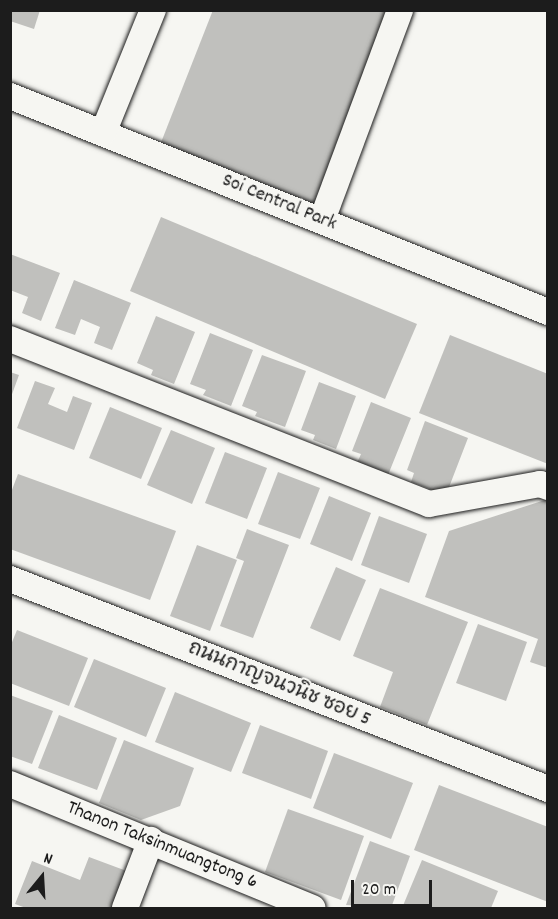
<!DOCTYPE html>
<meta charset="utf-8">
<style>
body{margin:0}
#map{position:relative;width:558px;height:919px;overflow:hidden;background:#f6f6f2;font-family:Dekko,"Playpen Sans Thai",sans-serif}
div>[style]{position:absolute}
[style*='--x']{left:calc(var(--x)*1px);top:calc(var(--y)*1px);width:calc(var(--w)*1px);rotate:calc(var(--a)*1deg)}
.building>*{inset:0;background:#c0c0bd}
.roads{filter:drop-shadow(0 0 2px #1c1c1c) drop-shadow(0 0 2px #1c1c1c)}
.minor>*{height:26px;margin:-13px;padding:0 13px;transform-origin:13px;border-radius:13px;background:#f6f6f2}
span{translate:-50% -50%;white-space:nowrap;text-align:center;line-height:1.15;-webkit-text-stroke:4.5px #f6f6f2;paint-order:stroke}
.street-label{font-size:20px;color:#1c1c1c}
.frame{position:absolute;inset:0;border:12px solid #1c1c1c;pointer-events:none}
.north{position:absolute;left:12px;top:847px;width:60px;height:60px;-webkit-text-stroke:4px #f6f6f2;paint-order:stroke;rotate:18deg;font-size:16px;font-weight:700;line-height:24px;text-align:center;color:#1c1c1c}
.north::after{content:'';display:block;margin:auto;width:21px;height:27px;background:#1c1c1c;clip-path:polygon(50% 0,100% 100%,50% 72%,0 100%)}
.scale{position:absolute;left:351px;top:880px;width:81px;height:27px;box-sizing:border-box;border:3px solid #1c1c1c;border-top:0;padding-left:8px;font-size:18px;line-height:21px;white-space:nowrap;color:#1c1c1c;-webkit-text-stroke:4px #f6f6f2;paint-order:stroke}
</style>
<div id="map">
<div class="building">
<i style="clip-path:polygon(10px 10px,40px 10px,34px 29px,10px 21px)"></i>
<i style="clip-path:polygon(213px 10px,390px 10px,314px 206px,160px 145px)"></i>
<i style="clip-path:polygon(161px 217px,417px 324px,385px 399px,130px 291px)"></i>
<i style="clip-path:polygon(10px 254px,60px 273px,41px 321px,22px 313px,28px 297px,10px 290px)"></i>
<i style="clip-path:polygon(74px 280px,131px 303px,112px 350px,94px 343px,100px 327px,81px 319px,75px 335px,55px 328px)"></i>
<i style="clip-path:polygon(156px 316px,195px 332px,174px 384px,151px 375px,153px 370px,137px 363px)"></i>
<i style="clip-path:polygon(210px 333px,253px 350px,231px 406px,203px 395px,206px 390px,190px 384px)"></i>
<i style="clip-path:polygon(450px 335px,548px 374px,548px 464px,419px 413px)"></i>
<i style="clip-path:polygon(262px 355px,306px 371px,285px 427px,255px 416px,257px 412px,242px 406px)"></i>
<i style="clip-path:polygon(10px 372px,19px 375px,11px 397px,10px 397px)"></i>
<i style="clip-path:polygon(35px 381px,55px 388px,48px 404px,67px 412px,73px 396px,92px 403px,74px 450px,17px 428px)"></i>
<i style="clip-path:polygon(319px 382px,356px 396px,336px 449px,313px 440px,315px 435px,301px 430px)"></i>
<i style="clip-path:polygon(371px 402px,411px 418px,388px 475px,357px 463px,361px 454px,352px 451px)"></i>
<i style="clip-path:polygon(110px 407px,162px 428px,141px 479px,89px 458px)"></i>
<i style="clip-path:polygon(425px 421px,468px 438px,446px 495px,411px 482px,414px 473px,407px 470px)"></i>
<i style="clip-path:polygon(171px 430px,215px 448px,192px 504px,147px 485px)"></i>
<i style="clip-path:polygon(225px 452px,267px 468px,247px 519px,205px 503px)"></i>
<i style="clip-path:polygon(278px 472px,320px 488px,300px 539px,258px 524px)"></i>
<i style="clip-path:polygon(18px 474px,176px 531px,150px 600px,10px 549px,10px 495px)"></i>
<i style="clip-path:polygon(329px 496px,371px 513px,352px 561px,310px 544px)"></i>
<i style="clip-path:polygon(548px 499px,548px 668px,530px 662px,538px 639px,425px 597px,449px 531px)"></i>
<i style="clip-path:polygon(379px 516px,427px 534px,409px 583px,361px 565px)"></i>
<i style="clip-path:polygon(247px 529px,289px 545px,253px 638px,220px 626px,244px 561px,236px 558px)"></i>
<i style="clip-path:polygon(197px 545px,237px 560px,210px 631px,170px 616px)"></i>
<i style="clip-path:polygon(336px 567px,366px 580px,340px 641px,310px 628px)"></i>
<i style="clip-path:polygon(380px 588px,468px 622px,427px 725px,380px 707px,393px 672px,353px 656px)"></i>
<i style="clip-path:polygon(478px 624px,527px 642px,506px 701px,456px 683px)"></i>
<i style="clip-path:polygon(17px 630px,88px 658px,69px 706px,10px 683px,10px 647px)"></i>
<i style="clip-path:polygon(94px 659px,166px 688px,146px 737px,74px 707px)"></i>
<i style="clip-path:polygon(175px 692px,251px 723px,231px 772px,155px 742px)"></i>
<i style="clip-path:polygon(10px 695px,53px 711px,32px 764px,10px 756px)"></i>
<i style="clip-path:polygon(59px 715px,117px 738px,97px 790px,38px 768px)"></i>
<i style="clip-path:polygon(260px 725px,328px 751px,311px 799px,242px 773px)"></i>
<i style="clip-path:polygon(124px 740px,194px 768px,180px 806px,141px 820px,99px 803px)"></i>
<i style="clip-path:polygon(334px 753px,413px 783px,391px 839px,313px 808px)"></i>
<i style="clip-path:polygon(439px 785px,548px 827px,548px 902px,414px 850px)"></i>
<i style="clip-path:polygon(288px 809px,364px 836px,341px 900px,265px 872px)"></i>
<i style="clip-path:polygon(370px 841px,410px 856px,391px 908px,346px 905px)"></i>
<i style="clip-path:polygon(89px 857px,132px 873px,118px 908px,26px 908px,15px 904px,32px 861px,80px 880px)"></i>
<i style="clip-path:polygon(422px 860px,498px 891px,491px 908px,402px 908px)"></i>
</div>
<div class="roads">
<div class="minor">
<i style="--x:10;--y:96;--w:580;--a:21.87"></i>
<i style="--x:103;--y:133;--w:133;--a:-67.9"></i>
<i style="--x:322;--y:220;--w:224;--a:-69.6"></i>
<i style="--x:10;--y:339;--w:450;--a:21.5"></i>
<i style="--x:429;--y:504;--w:113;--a:-10.2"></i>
<i style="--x:540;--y:484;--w:9;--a:21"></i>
<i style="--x:10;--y:579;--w:578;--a:21.32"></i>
<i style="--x:10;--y:784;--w:327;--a:22.3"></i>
<i style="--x:125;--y:908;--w:73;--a:-69.1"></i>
</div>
</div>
<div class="street-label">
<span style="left:279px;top:203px;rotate:22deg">Soi Central Park</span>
<span style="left:279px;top:685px;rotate:22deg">ถนนกาญจนวนิช ซอย 5</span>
<span style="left:162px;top:846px;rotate:22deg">Thanon Taksinmuangtong 6</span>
</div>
<div class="frame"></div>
<div class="north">N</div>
<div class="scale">20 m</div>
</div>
